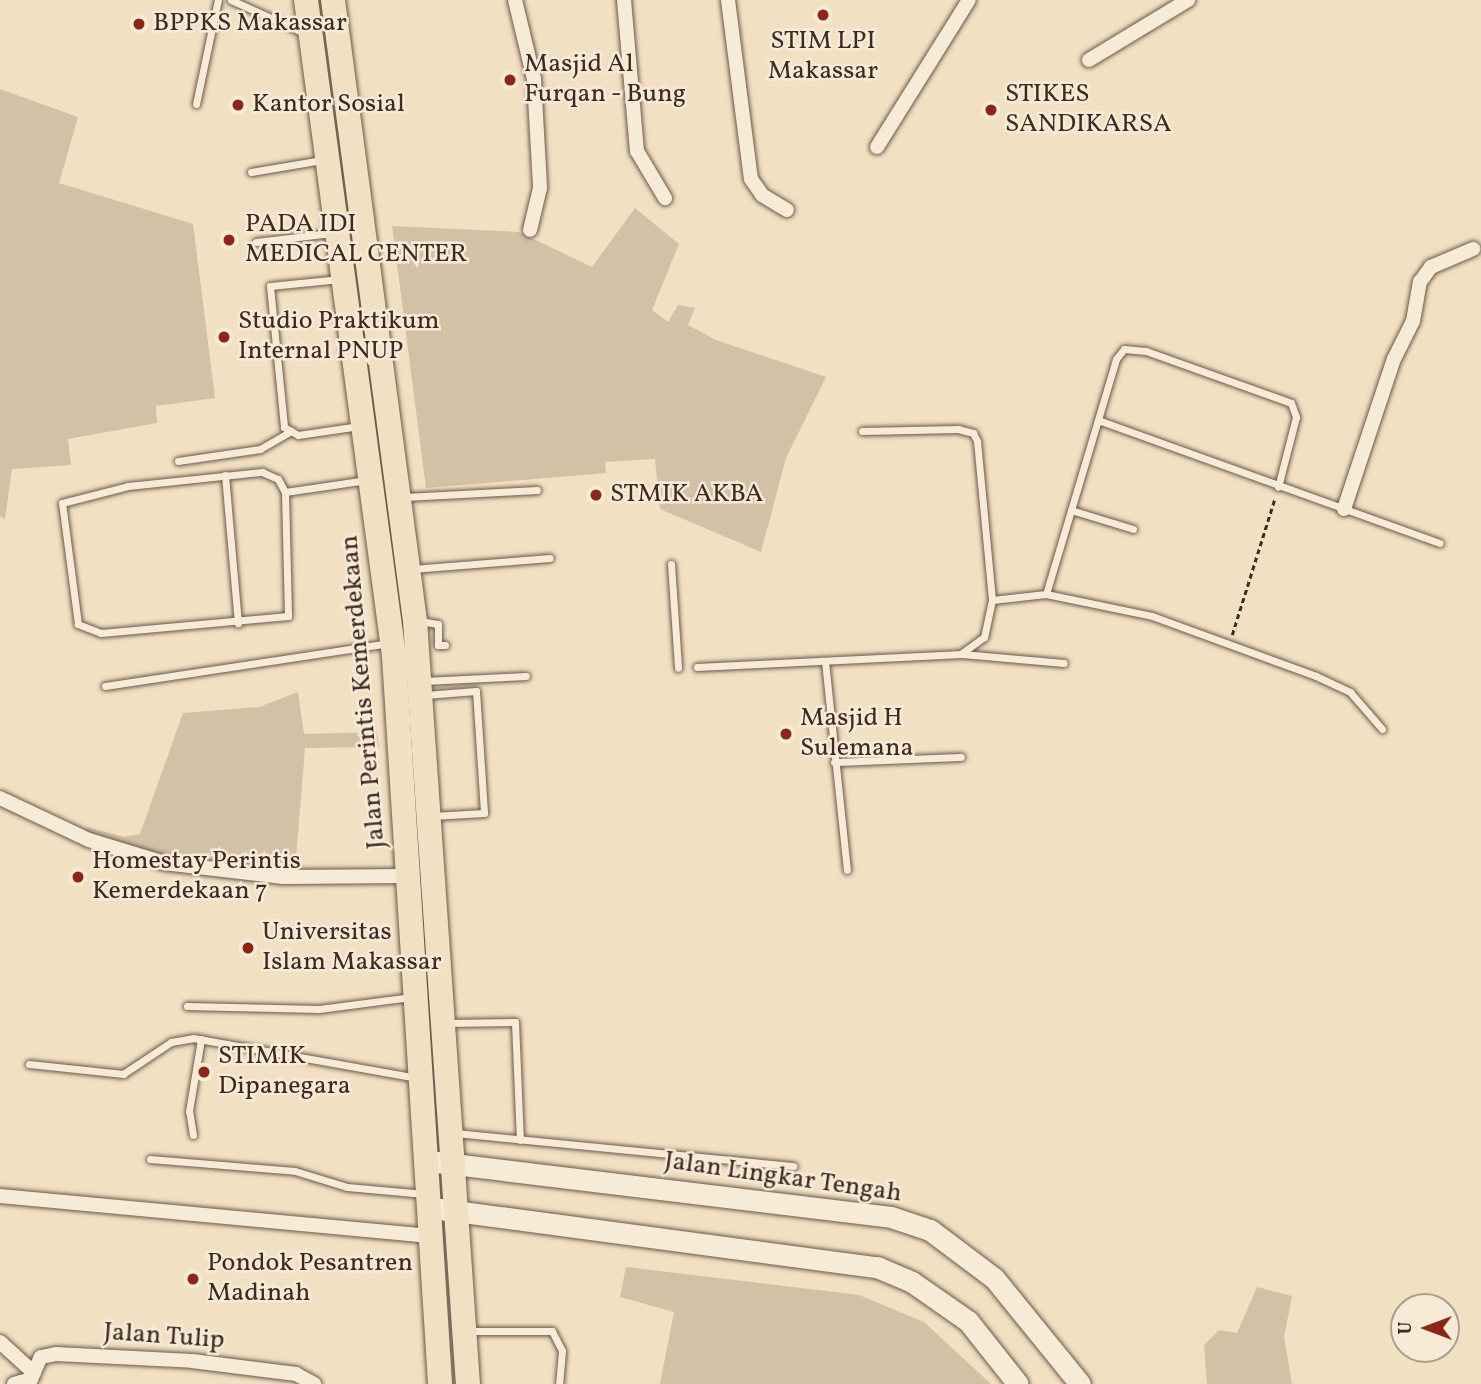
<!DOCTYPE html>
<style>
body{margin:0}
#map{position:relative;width:1481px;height:1384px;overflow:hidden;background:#f1e0c1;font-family:Vollkorn,serif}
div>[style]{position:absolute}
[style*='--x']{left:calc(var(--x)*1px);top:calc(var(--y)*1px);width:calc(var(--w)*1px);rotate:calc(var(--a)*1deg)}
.green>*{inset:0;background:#d3c1a6}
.path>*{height:2.5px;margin-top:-1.25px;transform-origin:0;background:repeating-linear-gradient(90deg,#3e2a22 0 5px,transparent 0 8.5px)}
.roads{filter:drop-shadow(0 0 2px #6b584a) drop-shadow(0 0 2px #6b584a)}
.service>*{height:7px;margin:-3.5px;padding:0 3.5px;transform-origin:3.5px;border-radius:3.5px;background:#f6ebd7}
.minor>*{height:14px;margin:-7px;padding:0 7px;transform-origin:7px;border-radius:7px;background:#f6ebd7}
.secondary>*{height:21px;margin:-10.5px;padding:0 10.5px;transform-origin:10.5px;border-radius:10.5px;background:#f6ebd7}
.trunk>*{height:24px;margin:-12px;padding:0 12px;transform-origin:12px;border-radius:12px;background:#f1e0c1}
.dots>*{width:19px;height:19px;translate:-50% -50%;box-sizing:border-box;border:4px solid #f6ebd7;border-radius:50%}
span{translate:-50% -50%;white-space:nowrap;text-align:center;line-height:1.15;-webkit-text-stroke:5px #f6ebd7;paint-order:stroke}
.poi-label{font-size:26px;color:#3e2a22}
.left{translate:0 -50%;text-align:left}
.street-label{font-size:26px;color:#3e2a22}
.north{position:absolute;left:1390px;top:1293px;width:70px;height:70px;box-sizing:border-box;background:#f6ebd7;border:2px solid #ac9e8f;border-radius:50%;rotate:270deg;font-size:19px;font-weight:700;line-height:28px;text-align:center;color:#3e2a22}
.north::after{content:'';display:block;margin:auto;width:24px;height:32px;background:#8f2418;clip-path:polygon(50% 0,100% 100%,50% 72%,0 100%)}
</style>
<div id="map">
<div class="green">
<i style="clip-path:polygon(0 89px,78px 117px,59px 183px,193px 224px,215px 398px,156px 406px,157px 423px,68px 439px,71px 465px,12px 469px,5px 519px,0 516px)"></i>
<i style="clip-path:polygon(635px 208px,679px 244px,652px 310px,668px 322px,678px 305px,695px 308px,688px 325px,716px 340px,826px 377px,786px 458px,761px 552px,660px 509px,655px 459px,605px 462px,606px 473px,426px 488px,392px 226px,519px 232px,592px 267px)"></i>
<i style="clip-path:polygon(298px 692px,304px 734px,377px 732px,379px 747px,305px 748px,295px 870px,157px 853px,85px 834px,87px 827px,124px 837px,140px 834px,183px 713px,259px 707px)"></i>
<i style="clip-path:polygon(626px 1267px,859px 1295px,924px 1322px,991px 1384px,660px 1384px,674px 1312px,620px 1297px)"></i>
<i style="clip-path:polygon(1257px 1287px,1292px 1296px,1284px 1337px,1292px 1384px,1207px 1384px,1204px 1345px,1219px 1330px,1237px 1333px)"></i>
</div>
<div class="path">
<i style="--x:1232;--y:635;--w:144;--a:-72.6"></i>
</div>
<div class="roads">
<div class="service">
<i style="--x:231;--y:0;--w:80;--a:24.3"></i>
<i style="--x:196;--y:104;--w:106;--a:-78.1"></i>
<i style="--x:251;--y:172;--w:72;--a:-9.6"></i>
<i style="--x:256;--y:242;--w:76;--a:-6.8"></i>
<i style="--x:340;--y:279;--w:70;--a:174.3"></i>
<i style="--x:270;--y:286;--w:142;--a:84.3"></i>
<i style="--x:284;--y:427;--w:16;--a:30"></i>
<i style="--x:298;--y:435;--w:62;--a:-8.4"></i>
<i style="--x:1098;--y:420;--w:363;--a:19.8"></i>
<i style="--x:862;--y:431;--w:96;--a:-1.2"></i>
<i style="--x:958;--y:429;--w:16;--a:15"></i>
<i style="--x:973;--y:433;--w:9;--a:63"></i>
<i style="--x:977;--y:441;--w:160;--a:84.6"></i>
<i style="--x:992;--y:600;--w:38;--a:102"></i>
<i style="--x:984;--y:637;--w:27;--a:144"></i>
<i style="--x:178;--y:461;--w:83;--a:-8.3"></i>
<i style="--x:260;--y:449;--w:36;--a:-30"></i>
<i style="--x:262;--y:472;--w:17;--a:24"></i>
<i style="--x:278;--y:479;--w:15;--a:62"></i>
<i style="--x:285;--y:492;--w:124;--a:88.6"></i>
<i style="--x:288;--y:616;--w:188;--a:174.8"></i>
<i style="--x:101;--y:633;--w:25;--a:-159"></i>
<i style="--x:78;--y:624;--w:122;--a:-97.5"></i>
<i style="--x:62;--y:503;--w:68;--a:-14.4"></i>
<i style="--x:128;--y:486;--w:135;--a:-6"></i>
<i style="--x:225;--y:475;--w:149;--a:85"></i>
<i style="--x:285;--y:492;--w:83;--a:-8.3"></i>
<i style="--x:405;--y:497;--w:132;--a:-3"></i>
<i style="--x:1071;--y:510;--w:65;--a:17"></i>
<i style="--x:671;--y:564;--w:104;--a:86.1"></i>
<i style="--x:412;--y:569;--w:138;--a:-4.6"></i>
<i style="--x:1046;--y:594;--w:245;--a:-73.4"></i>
<i style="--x:1116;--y:359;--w:13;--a:-51"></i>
<i style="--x:1124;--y:349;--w:22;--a:5"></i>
<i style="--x:1146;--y:351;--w:154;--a:19.7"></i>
<i style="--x:1291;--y:403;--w:15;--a:70"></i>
<i style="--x:1296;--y:417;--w:72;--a:104.4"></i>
<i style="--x:992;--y:600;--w:54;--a:-6.3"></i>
<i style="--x:1046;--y:594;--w:108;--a:11.7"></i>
<i style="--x:1152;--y:616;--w:175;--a:20.1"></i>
<i style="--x:1316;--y:676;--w:38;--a:25"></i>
<i style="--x:1350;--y:692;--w:49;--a:49.1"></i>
<i style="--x:419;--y:621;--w:19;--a:9"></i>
<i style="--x:438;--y:624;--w:21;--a:90"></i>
<i style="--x:438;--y:645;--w:7;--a:0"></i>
<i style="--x:825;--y:661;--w:210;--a:84"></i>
<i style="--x:697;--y:667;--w:265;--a:-2.8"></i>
<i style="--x:962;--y:654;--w:102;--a:5"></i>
<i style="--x:424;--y:681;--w:102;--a:-2.8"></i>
<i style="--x:105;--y:686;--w:286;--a:-8.6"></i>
<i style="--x:425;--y:695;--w:51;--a:-4.5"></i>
<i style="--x:476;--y:691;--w:122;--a:86.2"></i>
<i style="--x:484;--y:813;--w:52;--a:176.7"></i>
<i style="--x:834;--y:762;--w:127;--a:-2.3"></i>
<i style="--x:187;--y:1006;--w:132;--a:1.3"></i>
<i style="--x:319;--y:1009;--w:94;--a:-7.4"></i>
<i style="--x:447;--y:1023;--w:68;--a:-0.8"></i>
<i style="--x:515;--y:1022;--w:118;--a:87.6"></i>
<i style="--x:29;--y:1064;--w:95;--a:6.1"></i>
<i style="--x:123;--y:1074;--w:58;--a:-33.7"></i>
<i style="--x:171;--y:1042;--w:22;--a:-10"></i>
<i style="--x:193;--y:1038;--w:228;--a:10.1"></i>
<i style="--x:456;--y:1133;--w:339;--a:5.6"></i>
<i style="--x:193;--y:1135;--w:24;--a:-99"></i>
<i style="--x:189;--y:1111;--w:73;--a:-80.5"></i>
<i style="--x:150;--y:1159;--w:145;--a:4.7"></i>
<i style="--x:295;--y:1171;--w:54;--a:17.1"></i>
<i style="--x:347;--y:1187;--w:78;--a:5.1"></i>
<i style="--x:469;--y:1331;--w:83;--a:0"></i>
<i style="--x:552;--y:1331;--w:22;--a:63"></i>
<i style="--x:562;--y:1351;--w:33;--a:95"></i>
</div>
<div class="minor">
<i style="--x:515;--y:0;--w:81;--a:76.5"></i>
<i style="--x:534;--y:79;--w:109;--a:86.8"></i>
<i style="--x:540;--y:188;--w:43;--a:103.4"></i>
<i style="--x:624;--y:0;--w:152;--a:85.1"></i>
<i style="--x:637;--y:151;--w:55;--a:59.2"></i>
<i style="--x:728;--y:0;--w:180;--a:82.7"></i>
<i style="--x:751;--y:179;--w:19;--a:55"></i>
<i style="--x:762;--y:195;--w:29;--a:31"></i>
<i style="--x:1089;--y:60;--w:116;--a:-31.2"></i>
<i style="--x:877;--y:147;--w:173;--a:-58"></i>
<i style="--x:1344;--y:509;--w:158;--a:-71.6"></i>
<i style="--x:1394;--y:359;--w:42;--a:-63.4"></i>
<i style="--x:1413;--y:321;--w:40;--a:-80"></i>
<i style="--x:1420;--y:282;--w:19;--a:-54"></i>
<i style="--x:1431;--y:267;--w:46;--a:-23.2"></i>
<i style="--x:0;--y:798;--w:98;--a:25.3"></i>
<i style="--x:89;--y:840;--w:78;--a:17"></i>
<i style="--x:164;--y:863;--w:120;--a:6.7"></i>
<i style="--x:283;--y:877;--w:126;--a:-0.5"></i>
<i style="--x:0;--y:1196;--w:435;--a:5.3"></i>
<i style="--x:0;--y:1342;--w:46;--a:42.4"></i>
<i style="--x:31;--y:1379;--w:24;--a:-66"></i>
<i style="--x:41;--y:1357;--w:15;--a:-11"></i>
<i style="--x:56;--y:1354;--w:136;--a:2.9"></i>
<i style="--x:192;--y:1361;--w:105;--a:7.1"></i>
<i style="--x:296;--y:1374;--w:21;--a:29"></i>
<i style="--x:14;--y:1384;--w:18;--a:-16"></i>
</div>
<div class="secondary">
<i style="--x:437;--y:1162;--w:457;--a:6.9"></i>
<i style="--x:891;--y:1217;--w:41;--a:18.4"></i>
<i style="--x:930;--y:1230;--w:80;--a:36.9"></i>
<i style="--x:994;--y:1278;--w:136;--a:50.9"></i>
<i style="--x:440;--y:1209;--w:441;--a:7.6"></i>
<i style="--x:877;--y:1267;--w:38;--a:23"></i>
<i style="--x:912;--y:1282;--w:68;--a:34.9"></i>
<i style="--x:968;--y:1321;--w:80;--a:51.6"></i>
</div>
<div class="trunk">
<i style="--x:306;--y:0;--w:662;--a:82.36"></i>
<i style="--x:394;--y:656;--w:729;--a:86.38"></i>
<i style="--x:333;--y:0;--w:626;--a:82.48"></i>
<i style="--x:415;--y:621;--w:765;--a:86.03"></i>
</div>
</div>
<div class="dots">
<i style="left:823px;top:15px;background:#8f2418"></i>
<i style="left:139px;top:24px;background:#8f2418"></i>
<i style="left:510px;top:80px;background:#8f2418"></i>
<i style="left:238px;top:105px;background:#8f2418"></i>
<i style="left:991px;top:110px;background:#8f2418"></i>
<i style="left:229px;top:240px;background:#8f2418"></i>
<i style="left:224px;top:337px;background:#8f2418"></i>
<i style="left:596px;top:495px;background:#8f2418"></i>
<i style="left:786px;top:734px;background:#8f2418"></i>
<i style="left:78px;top:877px;background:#8f2418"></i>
<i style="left:248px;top:948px;background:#8f2418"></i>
<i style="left:204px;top:1072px;background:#8f2418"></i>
<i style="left:193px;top:1279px;background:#8f2418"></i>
</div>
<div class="poi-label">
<span class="left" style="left:153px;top:24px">BPPKS Makassar</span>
<span style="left:823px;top:57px">STIM LPI<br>Makassar</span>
<span class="left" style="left:524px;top:80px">Masjid Al<br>Furqan - Bung</span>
<span class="left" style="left:1005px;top:110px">STIKES<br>SANDIKARSA</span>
<span class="left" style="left:252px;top:105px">Kantor Sosial</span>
<span class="left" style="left:245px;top:240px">PADA IDI<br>MEDICAL CENTER</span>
<span class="left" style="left:238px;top:337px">Studio Praktikum<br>Internal PNUP</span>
<span class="left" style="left:610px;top:495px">STMIK AKBA</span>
<span class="left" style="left:800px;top:734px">Masjid H<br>Sulemana</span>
<span class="left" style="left:92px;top:877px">Homestay Perintis<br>Kemerdekaan 7</span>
<span class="left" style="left:262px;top:948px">Universitas<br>Islam Makassar</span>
<span class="left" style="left:218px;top:1072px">STIMIK<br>Dipanegara</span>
<span class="left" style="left:207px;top:1279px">Pondok Pesantren<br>Madinah</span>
</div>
<div class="street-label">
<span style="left:364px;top:692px;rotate:-95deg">Jalan Perintis Kemerdekaan</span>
<span style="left:783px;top:1178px;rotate:8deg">Jalan Lingkar Tengah</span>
<span style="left:164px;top:1337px;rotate:4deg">Jalan Tulip</span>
</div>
<div class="north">U</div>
</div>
